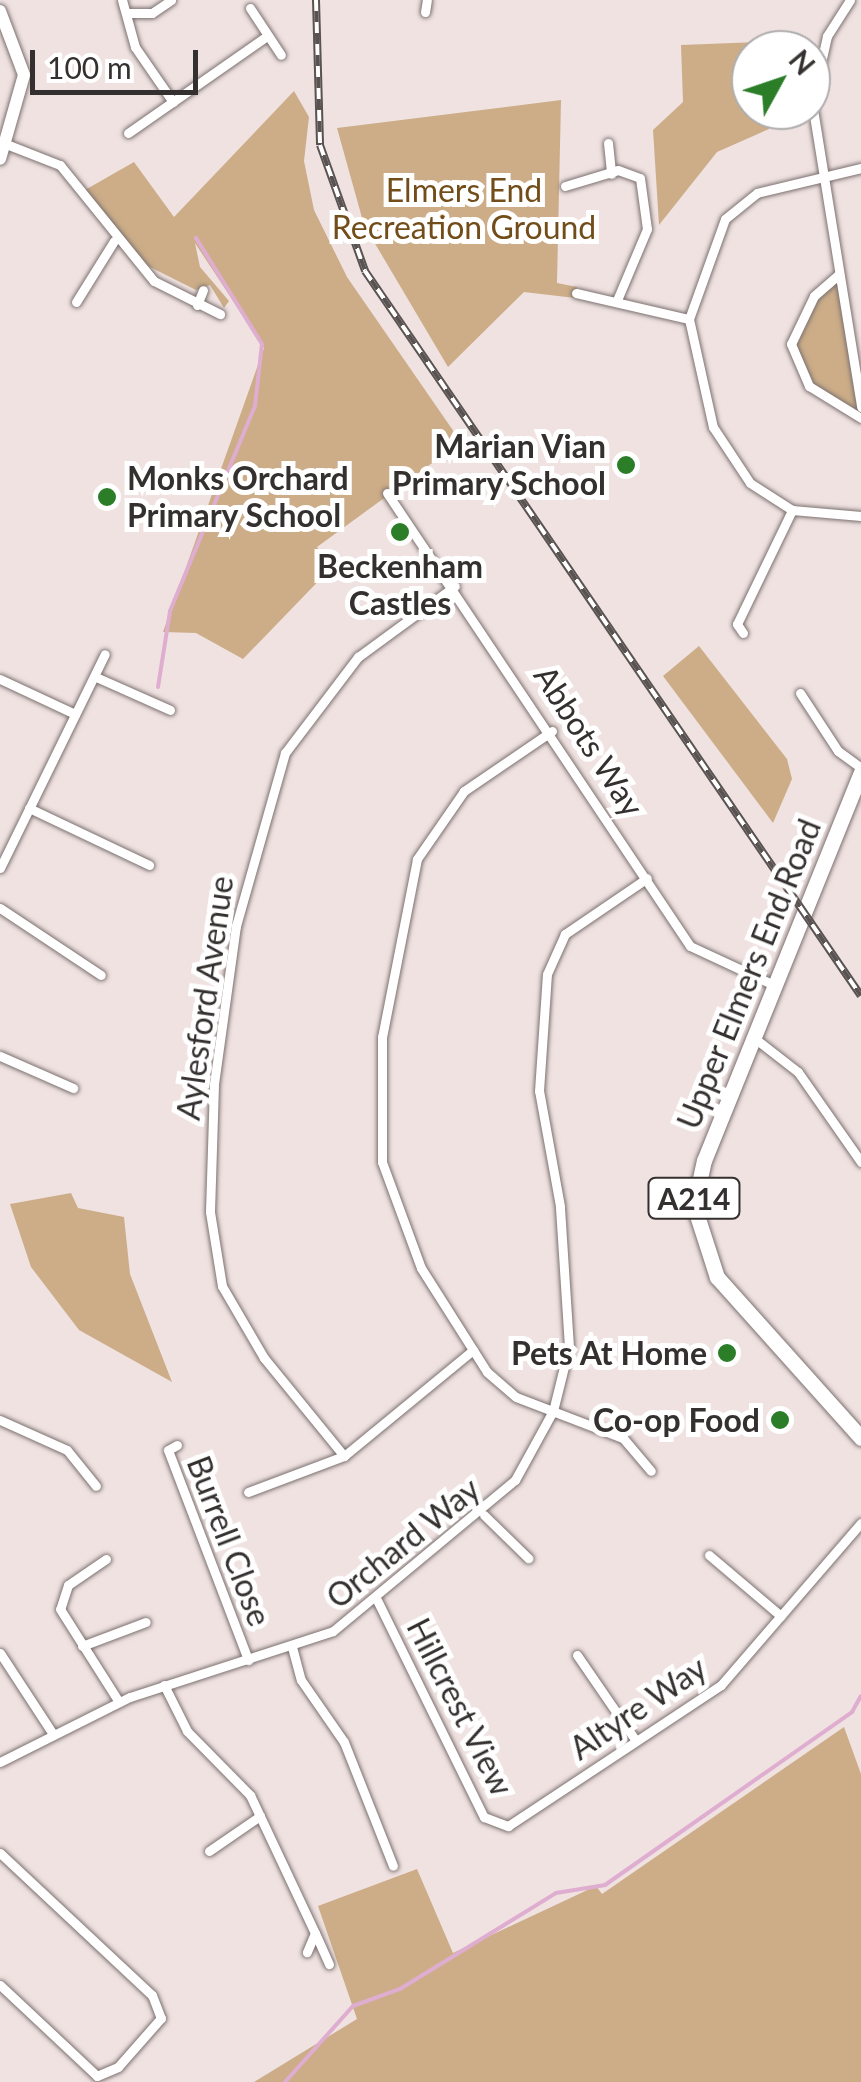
<!DOCTYPE html>
<style>
body{margin:0}
#map{position:relative;width:861px;height:2082px;overflow:hidden;background:#efe2e1;font-family:Lato,sans-serif}
div>[style]{position:absolute}
[style*='--x']{left:calc(var(--x)*1px);top:calc(var(--y)*1px);width:calc(var(--w)*1px);rotate:calc(var(--a)*1deg)}
.green>*{inset:0;background:#ccad88}
.stream>*{height:4px;margin:-2px;padding:0 2px;transform-origin:2px;border-radius:2px;background:#dfadd0}
.roads{filter:drop-shadow(0 0 2px #7c7170) drop-shadow(0 0 2px #7c7170)}
.street>*{height:9px;margin:-4.5px;padding:0 4.5px;transform-origin:4.5px;border-radius:4.5px;background:#fff}
.secondary>*{height:12px;margin:-6px;padding:0 6px;transform-origin:6px;border-radius:6px;background:#fff}
.primary>*{height:15px;margin:-7.5px;padding:0 7.5px;transform-origin:7.5px;border-radius:7.5px;background:#fff}
.rail>*{height:8px;margin-top:-4px;transform-origin:0;background:repeating-linear-gradient(90deg,#fff 0 11px,#595352 0 22px);box-sizing:border-box;border-block:2px solid #595352}
.dots>*{width:28px;height:28px;translate:-50% -50%;box-sizing:border-box;border:5px solid #fff;border-radius:50%}
span{translate:-50% -50%;white-space:nowrap;text-align:center;line-height:1.15;-webkit-text-stroke:10px #fff;paint-order:stroke}
.shield-label span{padding:2px 8px;background:#fff;border:2px solid;border-radius:8px;-webkit-text-stroke-width:0}
.shield-label{font-size:30px;color:#34302f;font-weight:700}
.park-label{font-size:32px;color:#724d19}
.poi-label{font-size:32px;color:#34302f;font-weight:700}
.right{translate:-100% -50%;text-align:right}
.left{translate:0 -50%;text-align:left}
.street-label{font-size:32px;color:#34302f}
.north{position:absolute;left:731px;top:30px;width:100px;height:100px;box-sizing:border-box;background:#fff;border:2px solid #aeacac;border-radius:50%;rotate:50deg;font-size:28px;font-weight:700;line-height:40px;text-align:center;color:#34302f}
.north::after{content:'';display:block;margin:auto;width:35px;height:45px;background:#2c7d28;clip-path:polygon(50% 0,100% 100%,50% 72%,0 100%)}
.scale{position:absolute;left:30px;top:50px;width:168px;height:45px;box-sizing:border-box;border:5px solid #34302f;border-top:0;padding-left:12px;font-size:30px;line-height:35px;white-space:nowrap;color:#34302f;-webkit-text-stroke:8px #fff;paint-order:stroke}
</style>
<div id="map">
<div class="green">
<i style="clip-path:polygon(759px 42px,751px 50px,751px 110px,766px 110px,769px 129px,717px 152px,659px 225px,653px 130px,683px 102px,681px 45px)"></i>
<i style="clip-path:polygon(294px 91px,309px 117px,304px 161px,314px 210px,347px 277px,461px 442px,317px 547px,331px 568px,243px 659px,196px 633px,163px 632px,264px 348px,195px 243px,200px 267px,229px 301px,224px 308px,210px 285px,196px 290px,144px 264px,85px 190px,134px 162px,174px 217px)"></i>
<i style="clip-path:polygon(561px 100px,557px 283px,577px 287px,575px 298px,524px 292px,448px 367px,364px 225px,337px 128px)"></i>
<i style="clip-path:polygon(838px 275px,861px 407px,861px 418px,809px 386px,791px 344px,814px 296px)"></i>
<i style="clip-path:polygon(699px 646px,787px 759px,792px 779px,773px 823px,663px 676px)"></i>
<i style="clip-path:polygon(71px 1193px,78px 1208px,124px 1217px,130px 1274px,172px 1382px,79px 1330px,31px 1267px,10px 1204px)"></i>
<i style="clip-path:polygon(844px 1727px,861px 1774px,861px 2082px,254px 2082px,357px 2019px,318px 1906px,417px 1869px,453px 1953px,596px 1886px,602px 1894px)"></i>
</div>
<div class="stream">
<i style="--x:158;--y:687;--w:77;--a:-81"></i>
<i style="--x:170;--y:611;--w:222;--a:-67.5"></i>
<i style="--x:255;--y:406;--w:62;--a:-83.6"></i>
<i style="--x:262;--y:344;--w:125;--a:-121.9"></i>
<i style="--x:285;--y:2082;--w:102;--a:-48.2"></i>
<i style="--x:353;--y:2006;--w:50;--a:-19.9"></i>
<i style="--x:400;--y:1989;--w:183;--a:-31.6"></i>
<i style="--x:556;--y:1893;--w:50;--a:-9.3"></i>
<i style="--x:605;--y:1885;--w:302;--a:-35"></i>
<i style="--x:852;--y:1712;--w:18;--a:-61"></i>
</div>
<div class="roads">
<div class="street">
<i style="--x:122;--y:0;--w:49;--a:74.5"></i>
<i style="--x:135;--y:47;--w:67;--a:55.4"></i>
<i style="--x:850;--y:0;--w:43;--a:122.6"></i>
<i style="--x:827;--y:36;--w:69;--a:102.6"></i>
<i style="--x:812;--y:103;--w:308;--a:80.8"></i>
<i style="--x:250;--y:8;--w:56;--a:56.6"></i>
<i style="--x:425;--y:12;--w:12;--a:-81"></i>
<i style="--x:129;--y:13;--w:23;--a:0"></i>
<i style="--x:152;--y:13;--w:23;--a:-34"></i>
<i style="--x:128;--y:133;--w:169;--a:-34.9"></i>
<i style="--x:608;--y:143;--w:31;--a:84"></i>
<i style="--x:6;--y:144;--w:58;--a:21.3"></i>
<i style="--x:60;--y:165;--w:149;--a:51"></i>
<i style="--x:154;--y:281;--w:74;--a:26.6"></i>
<i style="--x:861;--y:168;--w:107;--a:166.5"></i>
<i style="--x:757;--y:193;--w:41;--a:140.9"></i>
<i style="--x:725;--y:219;--w:106;--a:109.8"></i>
<i style="--x:689;--y:319;--w:111;--a:77.5"></i>
<i style="--x:713;--y:427;--w:67;--a:56.5"></i>
<i style="--x:750;--y:483;--w:50;--a:32.7"></i>
<i style="--x:792;--y:510;--w:69;--a:5"></i>
<i style="--x:565;--y:186;--w:55;--a:-16.8"></i>
<i style="--x:618;--y:170;--w:23;--a:20"></i>
<i style="--x:640;--y:178;--w:51;--a:82.2"></i>
<i style="--x:647;--y:229;--w:77;--a:112.9"></i>
<i style="--x:838;--y:275;--w:32;--a:139"></i>
<i style="--x:814;--y:296;--w:53;--a:115.6"></i>
<i style="--x:791;--y:344;--w:46;--a:66.8"></i>
<i style="--x:809;--y:386;--w:61;--a:31.6"></i>
<i style="--x:576;--y:293;--w:116;--a:13"></i>
<i style="--x:76;--y:302;--w:72;--a:-58.1"></i>
<i style="--x:197;--y:305;--w:16;--a:-68"></i>
<i style="--x:387;--y:493;--w:545;--a:56.22"></i>
<i style="--x:690;--y:946;--w:90;--a:24.9"></i>
<i style="--x:743;--y:633;--w:11;--a:-124"></i>
<i style="--x:737;--y:624;--w:127;--a:-64.2"></i>
<i style="--x:96;--y:677;--w:81;--a:24"></i>
<i style="--x:0;--y:679;--w:83;--a:25"></i>
<i style="--x:800;--y:693;--w:69;--a:56.8"></i>
<i style="--x:838;--y:751;--w:29;--a:36"></i>
<i style="--x:552;--y:731;--w:107;--a:145.7"></i>
<i style="--x:464;--y:791;--w:83;--a:124.7"></i>
<i style="--x:417;--y:859;--w:181;--a:101.1"></i>
<i style="--x:382;--y:1037;--w:125;--a:90"></i>
<i style="--x:382;--y:1162;--w:113;--a:69.8"></i>
<i style="--x:421;--y:1268;--w:123;--a:57.6"></i>
<i style="--x:487;--y:1372;--w:38;--a:41"></i>
<i style="--x:516;--y:1397;--w:115;--a:21"></i>
<i style="--x:623;--y:1438;--w:43;--a:49.7"></i>
<i style="--x:29;--y:808;--w:133;--a:25.4"></i>
<i style="--x:0;--y:868;--w:238;--a:-63.9"></i>
<i style="--x:0;--y:908;--w:121;--a:33.6"></i>
<i style="--x:753;--y:1037;--w:57;--a:37.9"></i>
<i style="--x:798;--y:1072;--w:110;--a:55"></i>
<i style="--x:0;--y:1056;--w:80;--a:23.7"></i>
<i style="--x:0;--y:1420;--w:73;--a:24.1"></i>
<i style="--x:67;--y:1450;--w:46;--a:51.1"></i>
<i style="--x:177;--y:1445;--w:10;--a:151"></i>
<i style="--x:168;--y:1450;--w:225;--a:69.1"></i>
<i style="--x:344;--y:1456;--w:127;--a:-129.2"></i>
<i style="--x:264;--y:1358;--w:83;--a:-120.3"></i>
<i style="--x:222;--y:1286;--w:75;--a:-99.2"></i>
<i style="--x:210;--y:1212;--w:128;--a:-88.2"></i>
<i style="--x:214;--y:1084;--w:160;--a:-82.1"></i>
<i style="--x:236;--y:926;--w:180;--a:-74.2"></i>
<i style="--x:285;--y:753;--w:121;--a:-52.8"></i>
<i style="--x:358;--y:657;--w:120;--a:-36.2"></i>
<i style="--x:248;--y:1492;--w:103;--a:-20.6"></i>
<i style="--x:344;--y:1456;--w:167;--a:-39.4"></i>
<i style="--x:484;--y:1515;--w:62;--a:44.3"></i>
<i style="--x:709;--y:1555;--w:94;--a:40.3"></i>
<i style="--x:106;--y:1559;--w:46;--a:145.6"></i>
<i style="--x:68;--y:1585;--w:25;--a:108"></i>
<i style="--x:60;--y:1609;--w:110;--a:57.6"></i>
<i style="--x:377;--y:1600;--w:242;--a:63.8"></i>
<i style="--x:484;--y:1817;--w:26;--a:21"></i>
<i style="--x:508;--y:1826;--w:255;--a:-33.5"></i>
<i style="--x:721;--y:1685;--w:214;--a:-49.2"></i>
<i style="--x:82;--y:1646;--w:68;--a:-20.6"></i>
<i style="--x:292;--y:1647;--w:34;--a:75"></i>
<i style="--x:301;--y:1680;--w:75;--a:55.3"></i>
<i style="--x:344;--y:1742;--w:133;--a:68.4"></i>
<i style="--x:0;--y:1653;--w:97;--a:56.8"></i>
<i style="--x:577;--y:1655;--w:104;--a:55.5"></i>
<i style="--x:164;--y:1685;--w:51;--a:63.4"></i>
<i style="--x:187;--y:1731;--w:90;--a:45.5"></i>
<i style="--x:250;--y:1795;--w:153;--a:64.8"></i>
<i style="--x:315;--y:1933;--w:21;--a:113"></i>
<i style="--x:0;--y:1762;--w:145;--a:-26.6"></i>
<i style="--x:130;--y:1697;--w:213;--a:-18"></i>
<i style="--x:333;--y:1631;--w:236;--a:-39.7"></i>
<i style="--x:515;--y:1480;--w:79;--a:-61.2"></i>
<i style="--x:553;--y:1411;--w:66;--a:-76"></i>
<i style="--x:569;--y:1347;--w:141;--a:-93.7"></i>
<i style="--x:560;--y:1206;--w:117;--a:-100.3"></i>
<i style="--x:539;--y:1091;--w:117;--a:-86.1"></i>
<i style="--x:547;--y:974;--w:44;--a:-65.8"></i>
<i style="--x:565;--y:934;--w:99;--a:-34.3"></i>
<i style="--x:209;--y:1851;--w:62;--a:-34.5"></i>
<i style="--x:0;--y:1853;--w:208;--a:43.1"></i>
<i style="--x:152;--y:1995;--w:25;--a:69"></i>
<i style="--x:161;--y:2018;--w:65;--a:131.3"></i>
<i style="--x:118;--y:2067;--w:23;--a:157"></i>
<i style="--x:97;--y:2076;--w:133;--a:-136.8"></i>
<i style="--x:316;--y:1935;--w:32;--a:66"></i>
</div>
<div class="secondary">
<i style="--x:0;--y:11;--w:68;--a:69.4"></i>
<i style="--x:24;--y:75;--w:87;--a:105.9"></i>
</div>
<div class="primary">
<i style="--x:861;--y:772;--w:419;--a:112"></i>
<i style="--x:704;--y:1160;--w:47;--a:102.3"></i>
<i style="--x:694;--y:1206;--w:75;--a:72.1"></i>
<i style="--x:717;--y:1277;--w:216;--a:48.2"></i>
</div>
</div>
<div class="rail">
<i style="--x:316;--y:0;--w:145;--a:88.4"></i>
<i style="--x:320;--y:145;--w:134;--a:70.3"></i>
<i style="--x:365;--y:271;--w:878;--a:55.62"></i>
</div>
<div class="dots">
<i style="left:626px;top:465px;background:#2c7d28"></i>
<i style="left:107px;top:497px;background:#2c7d28"></i>
<i style="left:400px;top:532px;background:#2c7d28"></i>
<i style="left:727px;top:1353px;background:#2c7d28"></i>
<i style="left:780px;top:1420px;background:#2c7d28"></i>
</div>
<div class="shield-label">
<span style="left:694px;top:1198px">A214</span>
</div>
<div class="park-label">
<span style="left:464px;top:209px">Elmers End<br>Recreation Ground</span>
</div>
<div class="poi-label">
<span class="right" style="left:606px;top:465px">Marian Vian<br>Primary School</span>
<span class="left" style="left:127px;top:497px">Monks Orchard<br>Primary School</span>
<span style="left:400px;top:585px">Beckenham<br>Castles</span>
<span class="right" style="left:707px;top:1353px">Pets At Home</span>
<span class="right" style="left:760px;top:1420px">Co-op Food</span>
</div>
<div class="street-label">
<span style="left:589px;top:741px;rotate:57deg">Abbots Way</span>
<span style="left:749px;top:974px;rotate:-68deg">Upper Elmers End Road</span>
<span style="left:205px;top:998px;rotate:-82deg">Aylesford Avenue</span>
<span style="left:229px;top:1541px;rotate:69deg">Burrell Close</span>
<span style="left:403px;top:1543px;rotate:-39deg">Orchard Way</span>
<span style="left:460px;top:1707px;rotate:63deg">Hillcrest View</span>
<span style="left:638px;top:1708px;rotate:-34deg">Altyre Way</span>
</div>
<div class="north">N</div>
<div class="scale">100 m</div>
</div>
